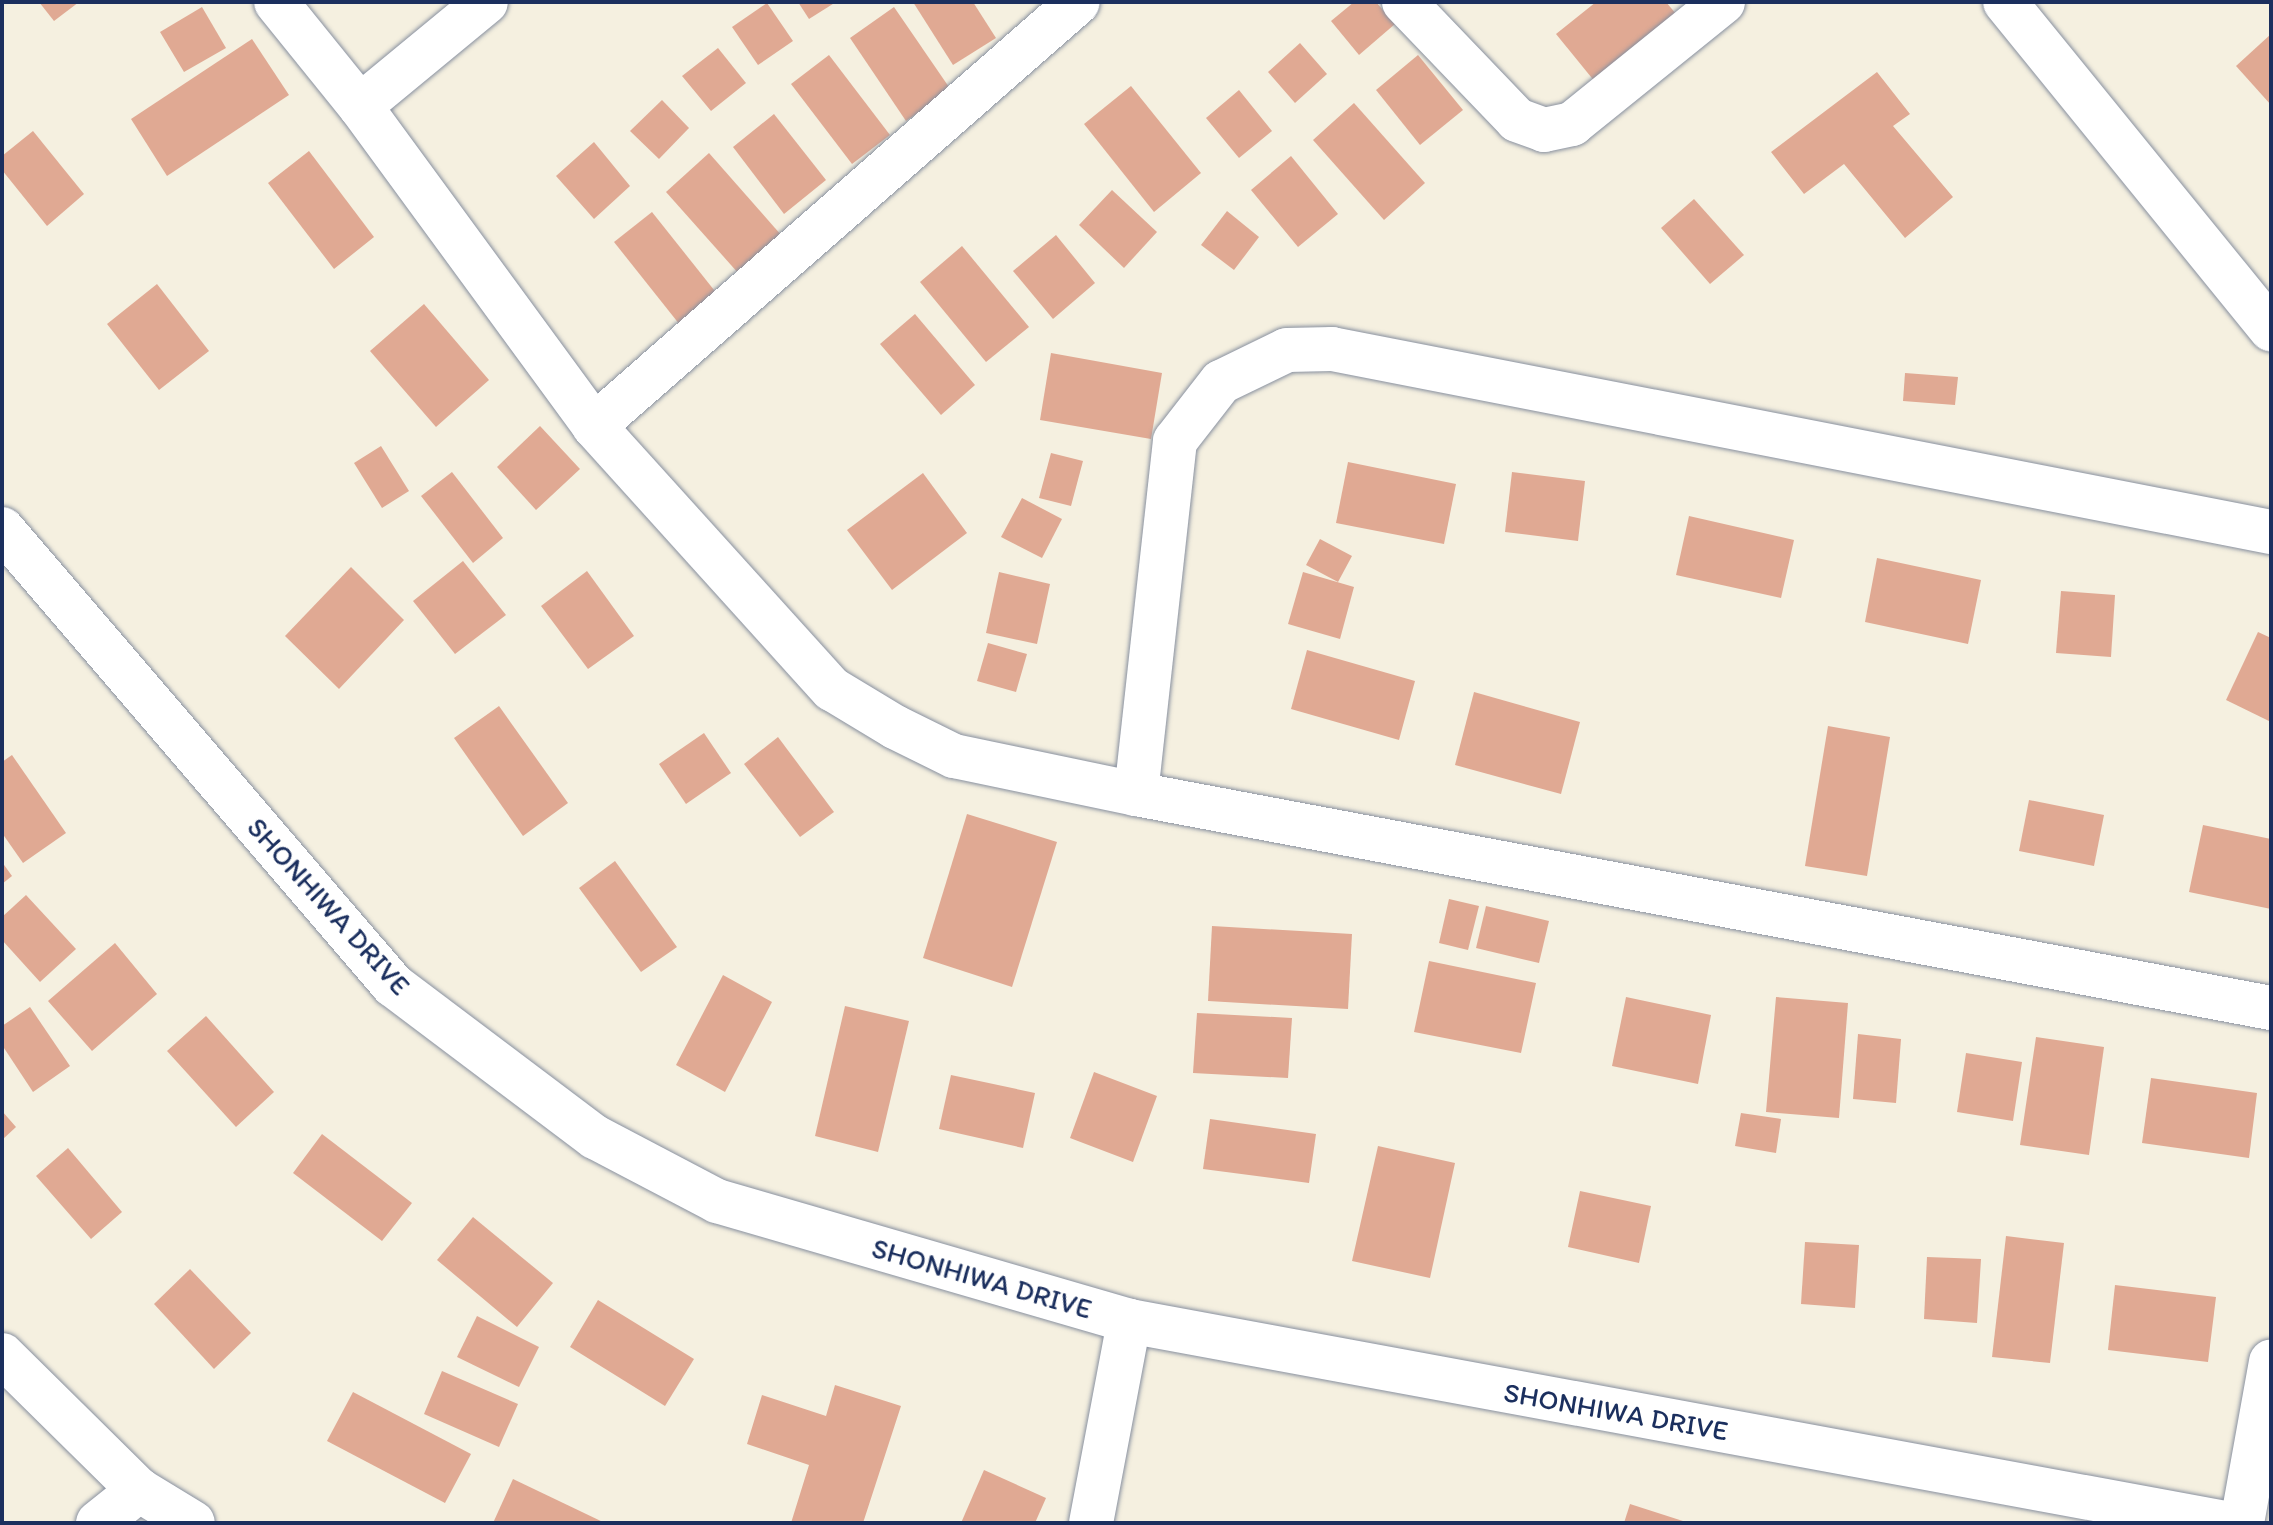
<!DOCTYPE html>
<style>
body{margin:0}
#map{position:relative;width:2273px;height:1525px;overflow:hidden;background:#f5f0e0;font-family:Itim,sans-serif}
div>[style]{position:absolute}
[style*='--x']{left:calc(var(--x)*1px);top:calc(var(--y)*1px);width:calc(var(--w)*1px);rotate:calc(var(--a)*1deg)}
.building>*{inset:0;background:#e0a993}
.roads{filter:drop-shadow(0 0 2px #88909f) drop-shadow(0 0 2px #88909f)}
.minor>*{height:44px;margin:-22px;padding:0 22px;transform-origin:22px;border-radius:22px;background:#fff}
span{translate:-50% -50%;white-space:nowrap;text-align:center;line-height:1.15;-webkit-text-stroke:7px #fff;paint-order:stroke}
.street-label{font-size:28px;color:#1b2f5e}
.frame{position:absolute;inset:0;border:4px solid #1b2f5e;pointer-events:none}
</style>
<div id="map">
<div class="building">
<i style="clip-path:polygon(39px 2px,79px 2px,54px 21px)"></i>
<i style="clip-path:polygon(798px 2px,836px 2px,809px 19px)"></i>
<i style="clip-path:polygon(913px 2px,973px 2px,996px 38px,953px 65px)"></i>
<i style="clip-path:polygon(1354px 2px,1376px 2px,1395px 24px,1359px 55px,1331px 21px)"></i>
<i style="clip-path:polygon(1596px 2px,1666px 2px,1682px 21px,1600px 88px,1556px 34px)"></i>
<i style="clip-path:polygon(767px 3px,793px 41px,758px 65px,732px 27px)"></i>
<i style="clip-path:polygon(202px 7px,226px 48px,184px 72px,160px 32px)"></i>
<i style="clip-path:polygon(894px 7px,951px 90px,906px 121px,850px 38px)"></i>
<i style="clip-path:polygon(2271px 34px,2271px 105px,2236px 66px)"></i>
<i style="clip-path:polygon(252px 39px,289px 95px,167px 176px,131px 119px)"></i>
<i style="clip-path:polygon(1300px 43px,1327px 74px,1295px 103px,1268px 72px)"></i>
<i style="clip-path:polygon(718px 48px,746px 83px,711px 111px,682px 76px)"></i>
<i style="clip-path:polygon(829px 55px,890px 135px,852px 164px,791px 84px)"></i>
<i style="clip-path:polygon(1418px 55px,1463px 110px,1420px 145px,1376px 90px)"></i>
<i style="clip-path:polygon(1877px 72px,1910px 114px,1893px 126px,1953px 197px,1905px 238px,1844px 164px,1804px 194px,1771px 152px)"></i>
<i style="clip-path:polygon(1131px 86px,1201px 173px,1154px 212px,1084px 124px)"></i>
<i style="clip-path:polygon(1239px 90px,1272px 131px,1239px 158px,1206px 118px)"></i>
<i style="clip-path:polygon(662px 100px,689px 128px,659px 159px,630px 131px)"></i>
<i style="clip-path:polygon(1354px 103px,1425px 183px,1384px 220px,1313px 140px)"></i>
<i style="clip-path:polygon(774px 114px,826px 180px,784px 214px,733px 147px)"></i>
<i style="clip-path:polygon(33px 131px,84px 194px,47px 226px,2px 170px,2px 156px)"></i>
<i style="clip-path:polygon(594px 142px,630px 186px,594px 219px,556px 176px)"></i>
<i style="clip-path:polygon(309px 151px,374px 237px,334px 269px,268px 183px)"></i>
<i style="clip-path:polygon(709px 153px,782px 236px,739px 274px,666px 192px)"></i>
<i style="clip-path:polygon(1291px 156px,1338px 214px,1298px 247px,1251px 190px)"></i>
<i style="clip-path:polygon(1112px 190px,1157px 232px,1124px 268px,1079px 225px)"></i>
<i style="clip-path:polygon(1694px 199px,1744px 255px,1710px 284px,1661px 228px)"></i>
<i style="clip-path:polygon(1227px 211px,1259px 237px,1234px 270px,1201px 245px)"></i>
<i style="clip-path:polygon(652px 212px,718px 295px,680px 325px,614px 242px)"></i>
<i style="clip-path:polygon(1056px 235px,1095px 283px,1053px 319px,1013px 271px)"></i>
<i style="clip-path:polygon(962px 246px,1029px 327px,986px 362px,920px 282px)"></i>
<i style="clip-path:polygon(157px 284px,209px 351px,159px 390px,107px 324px)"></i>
<i style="clip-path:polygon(424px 304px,489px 380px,436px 427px,370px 351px)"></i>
<i style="clip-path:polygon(915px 314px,975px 385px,941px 415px,880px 344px)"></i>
<i style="clip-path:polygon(1051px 353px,1162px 373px,1151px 439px,1040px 420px)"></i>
<i style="clip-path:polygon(1905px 373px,1958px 377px,1955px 405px,1903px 401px)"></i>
<i style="clip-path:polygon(540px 426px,580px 469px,536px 510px,497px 467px)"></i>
<i style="clip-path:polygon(381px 446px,409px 491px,382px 508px,354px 463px)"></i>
<i style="clip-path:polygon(1051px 453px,1083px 461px,1071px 506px,1039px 498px)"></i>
<i style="clip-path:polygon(1348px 462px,1456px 484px,1444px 544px,1336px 523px)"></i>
<i style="clip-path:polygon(452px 472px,503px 538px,473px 563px,421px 496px)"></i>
<i style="clip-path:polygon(1512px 472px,1585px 481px,1578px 541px,1505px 532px)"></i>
<i style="clip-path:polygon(923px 473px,967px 533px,892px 590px,847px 530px)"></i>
<i style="clip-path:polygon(1022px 498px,1062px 519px,1042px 558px,1001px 537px)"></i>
<i style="clip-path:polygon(1689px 516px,1794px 540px,1781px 598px,1676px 575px)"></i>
<i style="clip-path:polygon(1320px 539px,1352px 556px,1338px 582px,1306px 565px)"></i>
<i style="clip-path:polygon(1877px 558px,1981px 580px,1968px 644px,1865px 622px)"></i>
<i style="clip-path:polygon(463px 561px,506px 615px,455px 654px,413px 601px)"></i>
<i style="clip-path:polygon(351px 567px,404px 620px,339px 689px,285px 636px)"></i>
<i style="clip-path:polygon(587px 571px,634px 636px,588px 669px,541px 606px)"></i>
<i style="clip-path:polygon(999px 572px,1050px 584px,1037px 644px,986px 633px)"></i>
<i style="clip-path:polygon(1303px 572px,1354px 587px,1340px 639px,1288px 624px)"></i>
<i style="clip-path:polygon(2061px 591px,2115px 595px,2111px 657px,2056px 653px)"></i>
<i style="clip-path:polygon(2258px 632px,2271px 638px,2271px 722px,2226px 700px)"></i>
<i style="clip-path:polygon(988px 643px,1027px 654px,1016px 692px,977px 681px)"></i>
<i style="clip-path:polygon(1307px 650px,1415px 681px,1399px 740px,1291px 709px)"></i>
<i style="clip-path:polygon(1474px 692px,1580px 722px,1561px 794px,1455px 765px)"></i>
<i style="clip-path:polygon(499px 706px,568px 803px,523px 836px,454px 738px)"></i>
<i style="clip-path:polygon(1828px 726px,1890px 737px,1867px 876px,1805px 866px)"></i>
<i style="clip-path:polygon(704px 733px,731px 773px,686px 804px,659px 764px)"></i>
<i style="clip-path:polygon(778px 737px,834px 812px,800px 837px,744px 764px)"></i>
<i style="clip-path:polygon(12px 755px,66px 833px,23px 863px,2px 833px,2px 762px)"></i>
<i style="clip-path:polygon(2029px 800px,2104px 815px,2094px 866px,2019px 851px)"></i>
<i style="clip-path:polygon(967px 814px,1057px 842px,1012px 987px,923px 958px)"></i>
<i style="clip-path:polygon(2203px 825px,2271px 839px,2271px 909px,2189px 892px)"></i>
<i style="clip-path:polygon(615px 861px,677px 947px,641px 972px,579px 888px)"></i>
<i style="clip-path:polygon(2px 862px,12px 876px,2px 884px)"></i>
<i style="clip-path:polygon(26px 895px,76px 949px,40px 982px,2px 940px,2px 917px)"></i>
<i style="clip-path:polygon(1449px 899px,1479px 906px,1468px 950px,1439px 943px)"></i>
<i style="clip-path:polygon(1486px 906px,1549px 921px,1539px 963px,1476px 948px)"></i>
<i style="clip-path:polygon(1212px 926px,1352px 934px,1348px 1009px,1208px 1001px)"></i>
<i style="clip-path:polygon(115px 943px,157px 994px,92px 1051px,48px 1001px)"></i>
<i style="clip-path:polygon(1429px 961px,1536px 983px,1521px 1053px,1414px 1032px)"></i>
<i style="clip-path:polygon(723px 975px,772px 1002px,725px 1092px,676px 1065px)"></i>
<i style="clip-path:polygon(1626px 997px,1711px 1015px,1698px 1084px,1612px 1066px)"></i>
<i style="clip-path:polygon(1776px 997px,1848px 1003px,1839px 1118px,1766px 1112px)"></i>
<i style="clip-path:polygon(845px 1006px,909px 1021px,878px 1152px,815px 1136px)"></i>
<i style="clip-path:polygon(30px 1007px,70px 1066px,33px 1092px,2px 1045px,2px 1026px)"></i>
<i style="clip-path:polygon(1197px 1013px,1292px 1018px,1288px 1078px,1193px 1073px)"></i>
<i style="clip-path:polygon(206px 1016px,274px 1092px,236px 1127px,167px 1051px)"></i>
<i style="clip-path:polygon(1858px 1034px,1901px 1039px,1896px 1103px,1853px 1099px)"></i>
<i style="clip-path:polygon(2036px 1037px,2104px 1047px,2089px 1155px,2020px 1145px)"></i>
<i style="clip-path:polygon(1966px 1053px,2022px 1062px,2013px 1121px,1957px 1112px)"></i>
<i style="clip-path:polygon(1094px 1072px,1157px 1096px,1133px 1162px,1070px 1138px)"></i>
<i style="clip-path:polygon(951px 1075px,1035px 1093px,1023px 1148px,939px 1129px)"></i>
<i style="clip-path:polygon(2151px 1078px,2257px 1093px,2249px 1158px,2142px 1143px)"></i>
<i style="clip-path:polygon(2px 1111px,16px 1127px,2px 1140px)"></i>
<i style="clip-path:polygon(1741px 1113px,1781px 1119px,1776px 1153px,1735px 1146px)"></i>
<i style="clip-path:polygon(1210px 1119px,1316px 1134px,1309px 1183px,1203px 1169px)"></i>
<i style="clip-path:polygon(322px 1134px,412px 1203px,382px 1241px,293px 1173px)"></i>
<i style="clip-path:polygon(1378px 1146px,1455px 1163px,1430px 1278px,1352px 1261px)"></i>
<i style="clip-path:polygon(68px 1148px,122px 1212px,91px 1239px,36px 1176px)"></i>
<i style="clip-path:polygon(1580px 1191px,1651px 1206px,1639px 1263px,1568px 1247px)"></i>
<i style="clip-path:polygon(473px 1217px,553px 1283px,517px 1327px,437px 1260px)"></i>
<i style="clip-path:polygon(2006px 1236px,2064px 1243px,2050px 1363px,1992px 1357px)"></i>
<i style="clip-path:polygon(1805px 1242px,1859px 1245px,1855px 1308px,1801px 1304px)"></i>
<i style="clip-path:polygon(1927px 1257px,1981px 1259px,1977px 1323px,1924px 1319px)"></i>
<i style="clip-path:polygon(190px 1269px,251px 1333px,214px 1369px,154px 1304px)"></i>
<i style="clip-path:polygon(2115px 1285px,2216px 1297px,2208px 1362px,2108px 1350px)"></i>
<i style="clip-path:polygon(598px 1300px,694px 1359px,665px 1406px,570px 1347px)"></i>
<i style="clip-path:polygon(477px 1316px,539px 1347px,519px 1387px,457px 1357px)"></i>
<i style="clip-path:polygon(442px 1371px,518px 1404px,499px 1447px,424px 1414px)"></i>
<i style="clip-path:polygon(835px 1385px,901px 1406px,863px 1523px,791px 1523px,809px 1465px,747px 1444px,762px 1395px,826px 1416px)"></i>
<i style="clip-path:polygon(353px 1392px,471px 1454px,445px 1503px,327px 1441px)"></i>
<i style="clip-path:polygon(984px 1470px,1046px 1498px,1035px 1523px,961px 1523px)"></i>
<i style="clip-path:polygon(513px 1479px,605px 1523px,493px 1523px)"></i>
<i style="clip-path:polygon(1630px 1504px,1686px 1522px,1686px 1523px,1624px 1523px)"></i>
</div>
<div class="roads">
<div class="minor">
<i style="--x:276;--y:2;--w:134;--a:51.1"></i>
<i style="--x:360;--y:106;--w:396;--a:53.8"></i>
<i style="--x:594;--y:426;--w:355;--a:47.9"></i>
<i style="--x:832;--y:689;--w:74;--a:31.1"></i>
<i style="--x:895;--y:727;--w:66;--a:26.2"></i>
<i style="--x:954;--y:756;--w:186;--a:11.8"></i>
<i style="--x:1136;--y:794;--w:1155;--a:10.68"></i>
<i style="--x:1404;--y:2;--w:163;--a:46.2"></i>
<i style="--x:1517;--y:120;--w:29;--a:20"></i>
<i style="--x:1544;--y:130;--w:29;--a:-12"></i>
<i style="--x:1572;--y:124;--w:194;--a:-38.9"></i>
<i style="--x:2005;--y:2;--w:422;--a:50.9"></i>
<i style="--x:360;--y:106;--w:163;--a:-39.5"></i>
<i style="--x:594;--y:426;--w:643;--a:-41.22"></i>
<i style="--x:2;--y:529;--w:601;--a:49.39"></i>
<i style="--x:393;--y:985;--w:253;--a:37"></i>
<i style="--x:595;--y:1137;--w:138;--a:27.7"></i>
<i style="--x:717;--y:1201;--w:429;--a:16.2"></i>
<i style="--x:1129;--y:1321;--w:1114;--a:10.44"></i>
<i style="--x:1136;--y:794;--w:355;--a:-83.7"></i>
<i style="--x:1175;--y:441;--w:75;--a:-52.1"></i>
<i style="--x:1221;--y:382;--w:73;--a:-25.9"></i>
<i style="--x:1287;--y:350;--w:45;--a:-1.3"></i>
<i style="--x:1332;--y:349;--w:957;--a:11.03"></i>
<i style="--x:2;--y:1355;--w:192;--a:44.6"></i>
<i style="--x:139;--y:1490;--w:63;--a:31.4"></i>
<i style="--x:98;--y:1523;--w:53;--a:-38.8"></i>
<i style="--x:1091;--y:1523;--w:206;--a:-79.3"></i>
<i style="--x:2242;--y:1523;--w:164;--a:-79.8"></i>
</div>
</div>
<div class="street-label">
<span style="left:329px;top:906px;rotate:48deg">SHONHIWA DRIVE</span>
<span style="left:982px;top:1278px;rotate:16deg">SHONHIWA DRIVE</span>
<span style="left:1616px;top:1411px;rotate:10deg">SHONHIWA DRIVE</span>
</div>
<div class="frame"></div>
</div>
